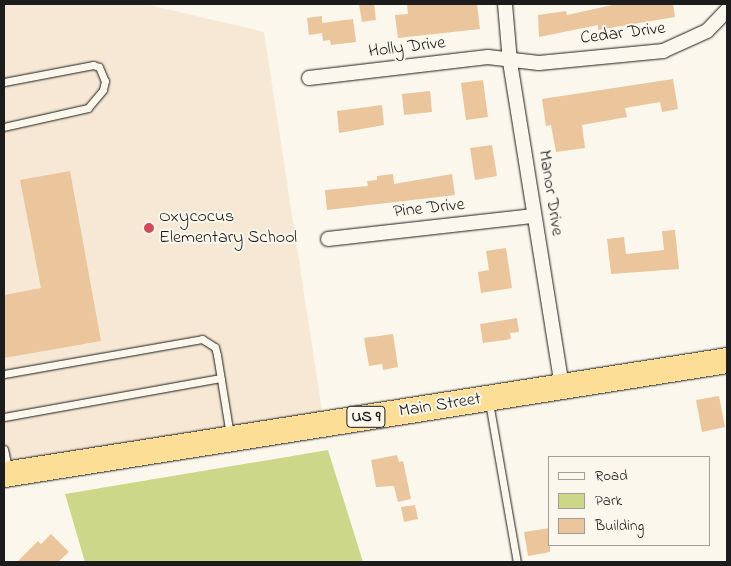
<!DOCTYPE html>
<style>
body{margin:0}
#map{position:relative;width:731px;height:566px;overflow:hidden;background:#fbf7ec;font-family:"Indie Flower",sans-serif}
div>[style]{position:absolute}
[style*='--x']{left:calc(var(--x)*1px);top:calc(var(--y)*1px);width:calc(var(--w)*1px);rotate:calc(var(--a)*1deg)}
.built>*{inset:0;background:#f6e8d4}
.green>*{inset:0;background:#ccd78a}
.building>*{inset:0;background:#ebc59b}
.roads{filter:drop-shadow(0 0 1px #1c1c1c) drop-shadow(0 0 1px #1c1c1c)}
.lane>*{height:7px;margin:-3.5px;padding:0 3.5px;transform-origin:3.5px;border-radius:3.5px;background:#fbf7ec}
.street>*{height:14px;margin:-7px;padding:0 7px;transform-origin:7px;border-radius:7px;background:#fbf7ec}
.highway>*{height:25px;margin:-12.5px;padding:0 12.5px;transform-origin:12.5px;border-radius:12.5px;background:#fcde96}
.dots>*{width:14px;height:14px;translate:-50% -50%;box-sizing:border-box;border:2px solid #fbf7ec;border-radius:50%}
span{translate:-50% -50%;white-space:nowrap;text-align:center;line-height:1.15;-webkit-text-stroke:4px #fbf7ec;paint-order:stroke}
.shield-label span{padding:1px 4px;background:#fbf7ec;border:1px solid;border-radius:4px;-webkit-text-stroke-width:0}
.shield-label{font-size:16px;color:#1c1c1c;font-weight:700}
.street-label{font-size:18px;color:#1c1c1c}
.poi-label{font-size:18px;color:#1c1c1c}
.left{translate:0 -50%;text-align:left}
.frame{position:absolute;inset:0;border:5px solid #1c1c1c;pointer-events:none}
.legend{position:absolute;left:548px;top:456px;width:162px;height:90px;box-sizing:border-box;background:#fbf7ec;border:1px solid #a29f99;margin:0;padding:6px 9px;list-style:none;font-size:15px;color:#1c1c1c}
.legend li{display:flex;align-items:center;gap:10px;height:25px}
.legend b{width:25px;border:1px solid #a29f99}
</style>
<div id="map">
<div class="built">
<i style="clip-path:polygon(4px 4px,145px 4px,264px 32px,324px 424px,4px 474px)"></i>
</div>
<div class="green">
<i style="clip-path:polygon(328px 450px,363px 562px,85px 562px,65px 494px)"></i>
</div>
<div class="building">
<i style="clip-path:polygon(359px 4px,374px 4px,376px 20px,362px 22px)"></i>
<i style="clip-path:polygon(407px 4px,477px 4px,480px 29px,398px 38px,395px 15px,408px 14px)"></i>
<i style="clip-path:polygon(617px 4px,673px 4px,675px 17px,598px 30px,598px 25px,539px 37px,538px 15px,566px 11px,567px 15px)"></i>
<i style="clip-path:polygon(322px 16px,322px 23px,353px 19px,356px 42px,331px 45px,330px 40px,323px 41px,322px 33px,309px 35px,307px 18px)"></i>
<i style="clip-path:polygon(673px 79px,678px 109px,662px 112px,660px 102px,625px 108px,627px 117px,582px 125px,585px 148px,556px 152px,551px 125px,546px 126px,542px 99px)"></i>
<i style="clip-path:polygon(483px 80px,488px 117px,466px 120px,461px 83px)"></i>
<i style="clip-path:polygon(430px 91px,432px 112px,404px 115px,402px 94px)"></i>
<i style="clip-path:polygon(382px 105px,384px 125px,339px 133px,337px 111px)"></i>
<i style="clip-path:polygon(492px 145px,497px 176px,475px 180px,470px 148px)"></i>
<i style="clip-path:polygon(70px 171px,101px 341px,4px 358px,4px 295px,41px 288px,20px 180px)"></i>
<i style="clip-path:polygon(393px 174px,394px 184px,452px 174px,455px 195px,327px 210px,325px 190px,368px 186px,367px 181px,377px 180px,377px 176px)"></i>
<i style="clip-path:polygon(675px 230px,679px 269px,611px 274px,607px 239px,624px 237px,626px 254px,664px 250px,662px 231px)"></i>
<i style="clip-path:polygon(506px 248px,512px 288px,481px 293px,478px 272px,489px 270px,486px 251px)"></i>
<i style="clip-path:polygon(517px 318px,519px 332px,510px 333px,511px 339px,483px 343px,480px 324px)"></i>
<i style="clip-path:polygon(393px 334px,398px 367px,383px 370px,382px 364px,369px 366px,364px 338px)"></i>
<i style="clip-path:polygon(719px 396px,725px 427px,702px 432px,696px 400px)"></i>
<i style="clip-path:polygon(397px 455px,399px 462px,403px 461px,411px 499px,398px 502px,394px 486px,376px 487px,371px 460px)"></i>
<i style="clip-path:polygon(415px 505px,418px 519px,404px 522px,401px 507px)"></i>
<i style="clip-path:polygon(550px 528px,550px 552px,528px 556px,524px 532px)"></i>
<i style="clip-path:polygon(51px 534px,69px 552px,58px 562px,17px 562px,38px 541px,41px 544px)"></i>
</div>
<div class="roads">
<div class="lane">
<i style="--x:4;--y:82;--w:91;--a:-10.8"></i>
<i style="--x:93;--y:65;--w:6;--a:18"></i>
<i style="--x:99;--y:67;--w:15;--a:67"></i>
<i style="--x:105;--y:81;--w:9;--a:103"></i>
<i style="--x:103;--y:90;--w:23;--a:130"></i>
<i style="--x:88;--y:108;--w:86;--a:167.3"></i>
<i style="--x:4;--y:374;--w:201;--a:-10"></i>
<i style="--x:202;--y:339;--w:15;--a:32"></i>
<i style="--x:215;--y:347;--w:8;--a:76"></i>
<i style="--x:217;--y:355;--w:81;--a:80.8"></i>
<i style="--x:489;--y:402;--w:162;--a:80.1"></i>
<i style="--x:4;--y:417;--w:220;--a:-10.2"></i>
<i style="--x:4;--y:449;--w:19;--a:78"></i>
</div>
<div class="street">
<i style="--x:505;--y:4;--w:58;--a:85.1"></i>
<i style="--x:510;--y:62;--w:329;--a:80.9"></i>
<i style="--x:309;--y:78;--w:180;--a:-6.7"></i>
<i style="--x:488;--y:57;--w:51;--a:6.7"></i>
<i style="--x:539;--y:63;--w:125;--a:-5.5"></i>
<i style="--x:663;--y:51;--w:48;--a:-24.4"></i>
<i style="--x:707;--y:31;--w:29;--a:-46"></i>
<i style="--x:328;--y:239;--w:207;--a:-6.4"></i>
</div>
<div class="highway">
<i style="--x:4;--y:474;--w:732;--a:-8.96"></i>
</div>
</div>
<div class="dots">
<i style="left:149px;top:228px;background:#d1495b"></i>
</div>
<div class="shield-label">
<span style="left:366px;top:417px">US 9</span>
</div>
<div class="street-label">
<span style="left:623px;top:34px;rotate:-7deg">Cedar Drive</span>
<span style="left:407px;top:48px;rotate:-7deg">Holly Drive</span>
<span style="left:550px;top:193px;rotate:81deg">Manor Drive</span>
<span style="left:429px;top:209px;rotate:-6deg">Pine Drive</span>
<span style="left:440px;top:406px;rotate:-9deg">Main Street</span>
</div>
<div class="poi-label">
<span class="left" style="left:159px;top:228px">Oxycocus<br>Elementary School</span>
</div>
<div class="frame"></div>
<ul class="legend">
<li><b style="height:6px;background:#fbf7ec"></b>Road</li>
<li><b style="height:14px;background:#ccd78a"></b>Park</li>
<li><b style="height:14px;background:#ebc59b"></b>Building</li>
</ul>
</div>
